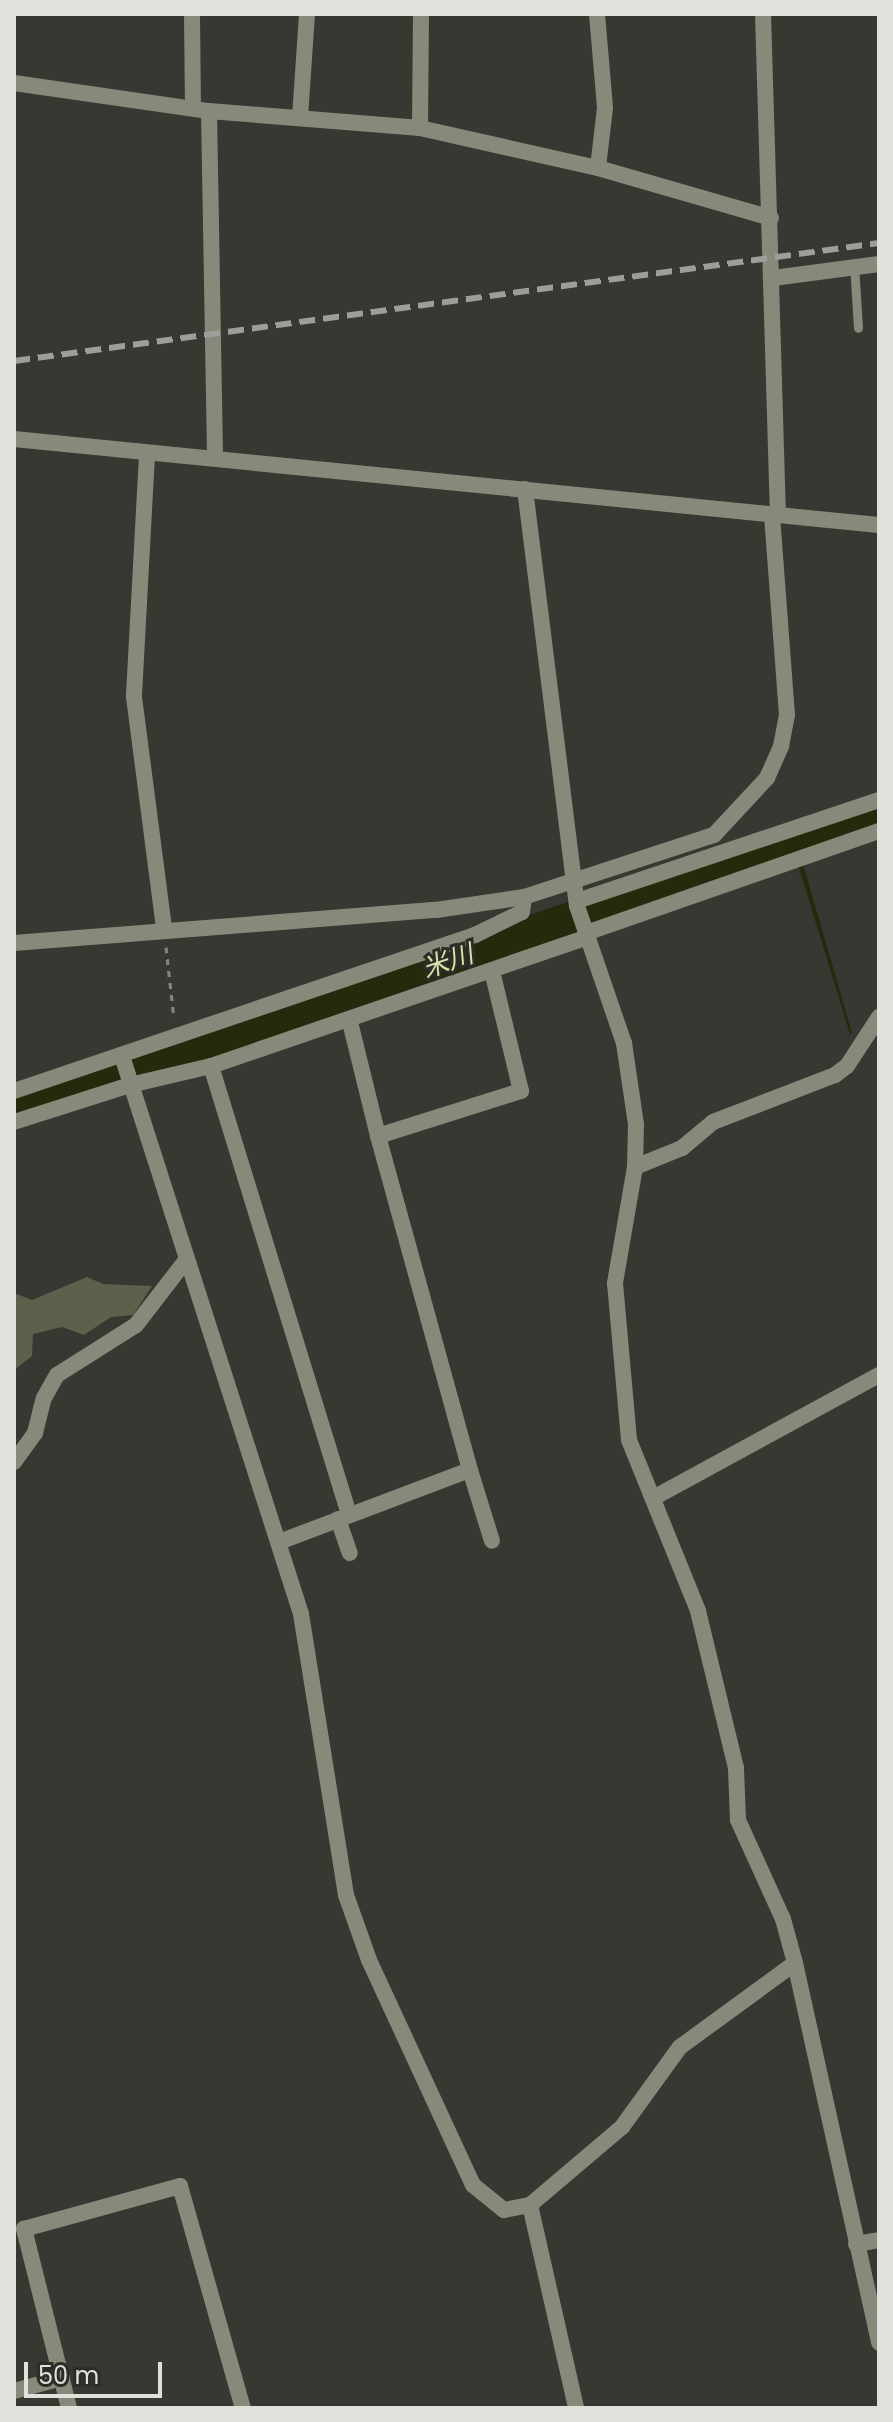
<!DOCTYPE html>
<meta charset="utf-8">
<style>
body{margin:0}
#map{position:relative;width:893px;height:2422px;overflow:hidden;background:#373832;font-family:Poppins,"Noto Sans JP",sans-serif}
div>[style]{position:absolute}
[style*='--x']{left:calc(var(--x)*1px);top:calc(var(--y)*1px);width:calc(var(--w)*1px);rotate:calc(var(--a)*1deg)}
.green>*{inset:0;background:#5d604a}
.water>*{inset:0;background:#27290c}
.river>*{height:34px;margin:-17px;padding:0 17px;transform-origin:17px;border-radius:17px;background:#27290c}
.path>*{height:3px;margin-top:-1.5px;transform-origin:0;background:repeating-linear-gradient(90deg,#858581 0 6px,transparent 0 12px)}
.service>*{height:9px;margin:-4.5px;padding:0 4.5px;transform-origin:4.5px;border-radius:4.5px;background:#87897b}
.minor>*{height:16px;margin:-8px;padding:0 8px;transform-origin:8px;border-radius:8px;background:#87897b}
.tertiary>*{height:16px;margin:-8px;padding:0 8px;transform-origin:8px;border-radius:8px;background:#87897b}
.rail>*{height:6px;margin-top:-3px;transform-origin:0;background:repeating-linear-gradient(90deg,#9d9e9a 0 16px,transparent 0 24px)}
span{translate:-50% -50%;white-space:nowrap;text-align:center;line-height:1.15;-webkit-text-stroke:6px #2d2d28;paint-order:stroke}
.water-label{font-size:26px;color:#dae0a7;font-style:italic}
.frame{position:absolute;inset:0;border:16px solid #e0e0dd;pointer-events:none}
.scale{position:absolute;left:24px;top:2362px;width:138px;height:36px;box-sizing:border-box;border:4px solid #e0e0dd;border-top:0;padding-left:10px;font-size:24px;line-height:28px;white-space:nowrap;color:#e0e0dd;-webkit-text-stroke:6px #2d2d28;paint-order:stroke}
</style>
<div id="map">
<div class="green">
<i style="clip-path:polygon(87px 1277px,103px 1284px,152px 1286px,133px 1315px,111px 1317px,84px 1335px,62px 1327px,33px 1334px,32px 1356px,14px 1370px,14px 1293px,32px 1300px)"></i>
</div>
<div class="water">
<i style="clip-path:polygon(803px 864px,852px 1033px,850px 1034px,798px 865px)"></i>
</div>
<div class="river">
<i style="--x:14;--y:1102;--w:312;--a:-17.5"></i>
<i style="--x:312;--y:1008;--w:600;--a:-18.98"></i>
</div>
<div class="path">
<i style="--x:166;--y:947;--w:72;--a:83.7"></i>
</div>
<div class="service">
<i style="--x:854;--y:264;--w:64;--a:86.4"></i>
</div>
<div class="minor">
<i style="--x:192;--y:14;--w:93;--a:89.4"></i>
<i style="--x:597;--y:14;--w:94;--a:85.1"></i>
<i style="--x:605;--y:108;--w:60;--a:96.7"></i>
<i style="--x:763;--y:14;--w:501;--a:88.29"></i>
<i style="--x:14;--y:83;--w:197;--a:8.2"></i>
<i style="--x:209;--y:111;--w:212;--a:4.6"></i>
<i style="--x:420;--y:128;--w:182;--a:12.7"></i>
<i style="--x:598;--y:168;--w:180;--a:16.1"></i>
<i style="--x:209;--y:111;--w:347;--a:89"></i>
<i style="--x:300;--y:117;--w:103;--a:-86.1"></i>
<i style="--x:420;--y:128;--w:114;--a:-89.5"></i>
<i style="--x:773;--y:278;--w:107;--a:-7.5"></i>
<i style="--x:14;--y:439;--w:869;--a:5.68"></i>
<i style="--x:147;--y:455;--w:242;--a:93.1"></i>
<i style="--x:134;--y:697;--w:234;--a:82.6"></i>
<i style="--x:525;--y:489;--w:420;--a:82.9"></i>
<i style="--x:577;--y:906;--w:145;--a:71.1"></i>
<i style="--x:624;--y:1043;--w:82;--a:81.6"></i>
<i style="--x:636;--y:1124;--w:43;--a:91.3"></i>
<i style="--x:635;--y:1167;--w:118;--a:99.8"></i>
<i style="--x:615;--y:1283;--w:158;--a:84.9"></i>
<i style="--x:629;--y:1440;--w:184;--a:68"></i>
<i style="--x:698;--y:1611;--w:162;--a:76.4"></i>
<i style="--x:736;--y:1768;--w:52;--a:87.8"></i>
<i style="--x:738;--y:1820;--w:109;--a:65.6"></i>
<i style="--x:783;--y:1919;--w:46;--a:74.7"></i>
<i style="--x:795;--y:1963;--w:389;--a:77.5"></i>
<i style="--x:577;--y:901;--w:318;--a:-18.5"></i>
<i style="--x:586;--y:933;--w:310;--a:-19.2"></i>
<i style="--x:350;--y:1022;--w:117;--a:76.2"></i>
<i style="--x:378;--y:1136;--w:150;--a:-17.5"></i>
<i style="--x:521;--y:1091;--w:123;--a:-103.6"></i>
<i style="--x:122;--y:1056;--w:586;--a:72.21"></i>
<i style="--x:301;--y:1614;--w:285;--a:80.9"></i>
<i style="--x:346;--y:1895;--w:69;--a:70.5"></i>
<i style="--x:369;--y:1960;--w:248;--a:65.2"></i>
<i style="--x:473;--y:2185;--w:40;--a:39"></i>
<i style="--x:504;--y:2210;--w:26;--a:-11"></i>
<i style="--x:530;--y:2205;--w:208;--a:77.2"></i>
<i style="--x:211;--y:1066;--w:470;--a:72.9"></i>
<i style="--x:14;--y:1091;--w:487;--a:-18.7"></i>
<i style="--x:475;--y:935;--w:52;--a:-26.1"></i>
<i style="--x:522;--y:912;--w:15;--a:-82"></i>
<i style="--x:14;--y:1122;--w:122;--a:-17.7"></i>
<i style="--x:130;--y:1085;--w:83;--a:-13.2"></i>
<i style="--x:211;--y:1066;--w:398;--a:-18.9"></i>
<i style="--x:635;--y:1167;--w:51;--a:-22"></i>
<i style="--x:682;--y:1148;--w:40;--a:-40"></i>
<i style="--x:713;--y:1122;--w:131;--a:-21.1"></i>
<i style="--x:835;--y:1075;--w:15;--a:-37"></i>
<i style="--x:847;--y:1066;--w:59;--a:-56.9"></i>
<i style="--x:14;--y:1462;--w:36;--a:-54"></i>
<i style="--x:35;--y:1433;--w:36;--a:-76"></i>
<i style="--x:44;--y:1398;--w:26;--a:-61"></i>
<i style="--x:57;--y:1375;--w:93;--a:-32.3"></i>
<i style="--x:136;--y:1325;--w:82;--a:-52.4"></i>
<i style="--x:470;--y:1470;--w:74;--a:72.8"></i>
<i style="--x:655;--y:1497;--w:255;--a:-28.6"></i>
<i style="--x:338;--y:1519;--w:36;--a:71"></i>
<i style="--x:279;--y:1542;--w:204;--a:-20.7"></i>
<i style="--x:470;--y:1470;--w:346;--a:-105.4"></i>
<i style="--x:530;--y:2205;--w:121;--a:-40.3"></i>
<i style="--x:622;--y:2127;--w:99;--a:-54.1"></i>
<i style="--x:680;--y:2047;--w:142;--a:-36.1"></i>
<i style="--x:856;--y:2244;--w:23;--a:-10"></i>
<i style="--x:14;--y:2391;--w:50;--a:-15.2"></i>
<i style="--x:69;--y:2408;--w:185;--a:-104.1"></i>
<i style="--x:24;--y:2229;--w:162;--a:-15.4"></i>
<i style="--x:180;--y:2186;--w:231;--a:74.2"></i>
</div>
<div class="tertiary">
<i style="--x:14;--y:943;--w:423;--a:-4.5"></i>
<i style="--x:436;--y:910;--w:89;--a:-8.4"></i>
<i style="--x:524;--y:897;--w:200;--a:-18.1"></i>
<i style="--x:714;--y:835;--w:78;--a:-47.1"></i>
<i style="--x:767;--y:778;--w:35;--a:-66"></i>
<i style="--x:781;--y:746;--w:32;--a:-79"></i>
<i style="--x:787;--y:715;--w:201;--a:-94.3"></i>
</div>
<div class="rail">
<i style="--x:14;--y:361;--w:873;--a:-7.77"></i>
</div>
<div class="water-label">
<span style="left:448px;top:962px;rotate:-19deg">米川</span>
</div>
<div class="frame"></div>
<div class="scale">50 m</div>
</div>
